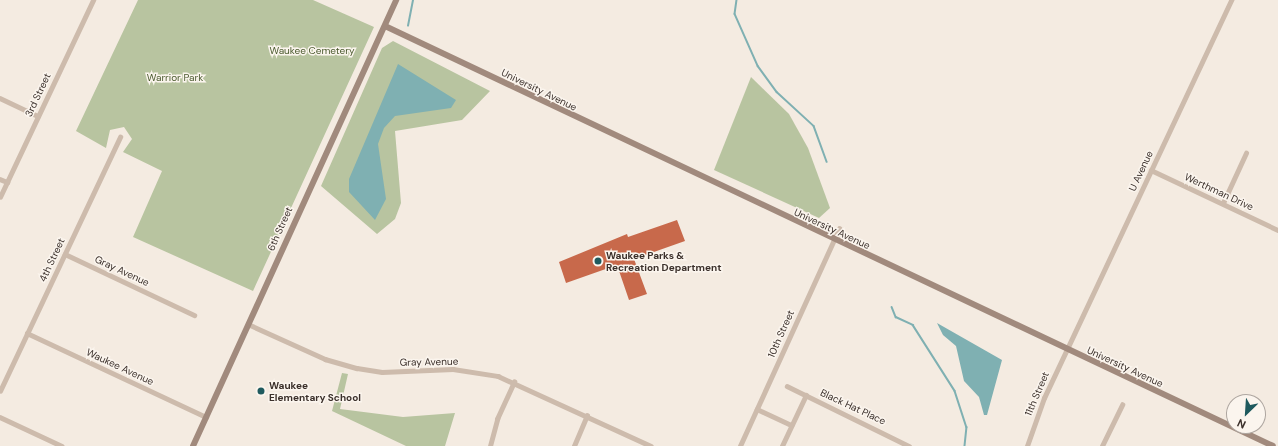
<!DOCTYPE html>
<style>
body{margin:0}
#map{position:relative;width:1278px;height:446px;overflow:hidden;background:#f4ebe1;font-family:"DM Sans",sans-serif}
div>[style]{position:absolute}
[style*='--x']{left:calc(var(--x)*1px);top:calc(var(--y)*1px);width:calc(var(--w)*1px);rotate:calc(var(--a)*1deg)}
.green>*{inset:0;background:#b8c4a0}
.water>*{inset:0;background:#7fb0b2}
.stream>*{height:1.5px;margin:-0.75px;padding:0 0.75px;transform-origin:0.75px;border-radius:0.75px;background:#7fb0b2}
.building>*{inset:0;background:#c8694b}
.street>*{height:4.5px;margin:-2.25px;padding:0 2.25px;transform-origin:2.25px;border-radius:2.25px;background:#cdbbac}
.secondary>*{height:6px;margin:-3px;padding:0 3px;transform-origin:3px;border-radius:3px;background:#a18a7d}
.dots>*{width:11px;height:11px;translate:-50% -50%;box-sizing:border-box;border:2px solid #fbf5ee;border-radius:50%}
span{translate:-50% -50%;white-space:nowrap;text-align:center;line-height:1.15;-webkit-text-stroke:3px #fbf5ee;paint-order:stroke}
.park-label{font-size:10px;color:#4a5a2e}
.street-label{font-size:10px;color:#3b302b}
.poi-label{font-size:10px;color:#3b302b;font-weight:700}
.left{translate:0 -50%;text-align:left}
.north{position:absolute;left:1226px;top:394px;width:40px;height:40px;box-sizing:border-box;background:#fbf5ee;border:1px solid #aea6a0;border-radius:50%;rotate:205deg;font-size:11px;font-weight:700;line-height:16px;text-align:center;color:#3b302b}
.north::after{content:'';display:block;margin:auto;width:14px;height:18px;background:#1f5a5e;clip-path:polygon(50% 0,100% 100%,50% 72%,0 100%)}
</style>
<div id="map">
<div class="green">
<i style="clip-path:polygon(138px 0,313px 0,374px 27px,253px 291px,133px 237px,162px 171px,123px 152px,132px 139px,124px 127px,110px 130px,106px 148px,76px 131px)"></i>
<i style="clip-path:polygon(393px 41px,490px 91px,462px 120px,395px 131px,401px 203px,395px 219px,377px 234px,321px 186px,382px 48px)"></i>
<i style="clip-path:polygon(751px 77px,789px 114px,808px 148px,830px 208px,819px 218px,714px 170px)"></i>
<i style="clip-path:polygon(342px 373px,348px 374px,340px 409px,403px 417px,455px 413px,445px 446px,406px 446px,332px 411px)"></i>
</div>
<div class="water">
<i style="clip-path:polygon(398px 64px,456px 100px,451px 108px,395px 116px,384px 128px,378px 144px,386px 199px,375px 220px,349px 192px,349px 179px)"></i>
<i style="clip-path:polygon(937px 323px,1002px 360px,987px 415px,984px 415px,979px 397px,964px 381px,956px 346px,943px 335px)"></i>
</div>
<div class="stream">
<i style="--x:737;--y:0;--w:14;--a:98"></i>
<i style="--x:735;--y:14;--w:57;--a:66.1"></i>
<i style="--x:758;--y:66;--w:32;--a:54"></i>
<i style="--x:777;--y:92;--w:50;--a:42.6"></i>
<i style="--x:814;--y:126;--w:38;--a:70"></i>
<i style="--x:408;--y:26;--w:26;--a:-79"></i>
<i style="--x:892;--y:307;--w:11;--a:68"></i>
<i style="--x:896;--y:317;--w:19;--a:25"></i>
<i style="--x:913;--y:325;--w:78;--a:57.5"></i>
<i style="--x:955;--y:391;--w:38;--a:72"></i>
<i style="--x:967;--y:427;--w:19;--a:96"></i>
</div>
<div class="building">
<i style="clip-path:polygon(677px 220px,685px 241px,634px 259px,647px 294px,629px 300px,617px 265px,566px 283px,559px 262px,627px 234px,628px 237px)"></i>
</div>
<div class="street">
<i style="--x:0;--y:98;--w:42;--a:25.3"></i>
<i style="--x:1151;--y:170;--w:140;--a:25.3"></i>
<i style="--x:0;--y:179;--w:8;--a:23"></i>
<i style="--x:0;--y:197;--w:218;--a:-64.7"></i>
<i style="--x:1223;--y:203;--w:55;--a:-65.3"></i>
<i style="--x:65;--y:254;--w:143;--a:25.3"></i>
<i style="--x:248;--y:324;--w:85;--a:24.4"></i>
<i style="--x:325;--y:359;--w:33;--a:16"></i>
<i style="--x:357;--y:368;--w:25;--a:9"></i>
<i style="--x:382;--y:372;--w:71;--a:-2.4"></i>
<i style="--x:453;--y:369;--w:46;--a:8.8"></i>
<i style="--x:498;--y:376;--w:168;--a:24.6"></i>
<i style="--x:27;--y:333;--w:198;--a:25.1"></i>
<i style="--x:787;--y:386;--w:136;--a:26.2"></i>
<i style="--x:0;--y:391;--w:281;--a:-64.7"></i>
<i style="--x:757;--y:409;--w:38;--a:25"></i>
<i style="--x:0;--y:417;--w:68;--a:25.1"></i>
<i style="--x:490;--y:446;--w:28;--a:-75"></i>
<i style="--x:497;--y:419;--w:41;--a:-65.3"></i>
<i style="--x:574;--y:446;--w:33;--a:-67"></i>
<i style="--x:740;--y:446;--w:239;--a:-65.5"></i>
<i style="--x:782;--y:446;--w:56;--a:-64.8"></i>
<i style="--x:1027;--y:446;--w:51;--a:-70.5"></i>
<i style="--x:1044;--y:398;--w:440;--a:-64.8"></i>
<i style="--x:1102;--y:446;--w:46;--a:-64"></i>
</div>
<div class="secondary">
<i style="--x:385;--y:26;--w:982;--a:25.31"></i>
<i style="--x:193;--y:446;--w:490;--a:-65.5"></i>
</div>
<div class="dots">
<i style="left:598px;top:261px;background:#1f5a5e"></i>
<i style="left:261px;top:391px;background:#1f5a5e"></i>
</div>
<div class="park-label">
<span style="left:312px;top:51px">Waukee Cemetery</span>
<span style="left:175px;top:78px">Warrior Park</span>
</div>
<div class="street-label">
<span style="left:539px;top:90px;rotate:26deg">University Avenue</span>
<span style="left:38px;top:95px;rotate:-65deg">3rd Street</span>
<span style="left:1141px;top:171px;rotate:-65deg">U Avenue</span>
<span style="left:1219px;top:192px;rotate:25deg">Werthman Drive</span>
<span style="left:280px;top:229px;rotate:-66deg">6th Street</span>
<span style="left:832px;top:229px;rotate:25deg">University Avenue</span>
<span style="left:52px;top:260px;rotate:-65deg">4th Street</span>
<span style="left:122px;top:271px;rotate:25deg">Gray Avenue</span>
<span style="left:781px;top:334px;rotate:-66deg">10th Street</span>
<span style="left:429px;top:362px;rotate:-1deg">Gray Avenue</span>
<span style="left:120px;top:367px;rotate:25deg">Waukee Avenue</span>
<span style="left:1125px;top:367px;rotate:25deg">University Avenue</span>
<span style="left:1037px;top:394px;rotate:-67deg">11th Street</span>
<span style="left:853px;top:407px;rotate:25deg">Black Hat Place</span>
</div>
<div class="poi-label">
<span class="left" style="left:606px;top:261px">Waukee Parks &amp;<br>Recreation Department</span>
<span class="left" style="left:269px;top:391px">Waukee<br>Elementary School</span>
</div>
<div class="north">N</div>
</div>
